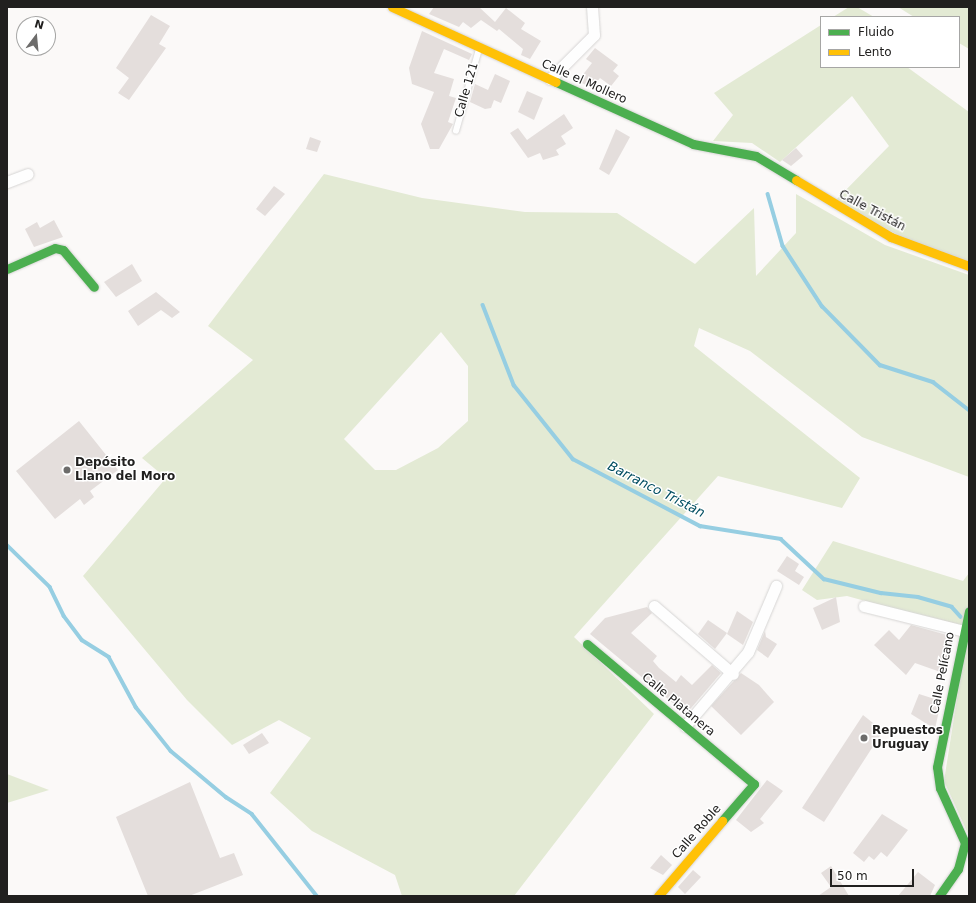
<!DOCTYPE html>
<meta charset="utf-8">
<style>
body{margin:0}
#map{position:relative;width:976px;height:903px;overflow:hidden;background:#fbf9f8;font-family:"DejaVu Sans",sans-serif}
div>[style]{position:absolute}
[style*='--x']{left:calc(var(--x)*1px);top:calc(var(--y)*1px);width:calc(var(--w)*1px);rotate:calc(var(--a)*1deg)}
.green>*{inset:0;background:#e3ead4}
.stream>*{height:3.5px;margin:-1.75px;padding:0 1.75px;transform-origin:1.75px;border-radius:1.75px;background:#96cee2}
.building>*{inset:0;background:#e4dedc}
.roads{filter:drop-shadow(0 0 1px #d6d5d4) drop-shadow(0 0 1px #d6d5d4)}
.lane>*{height:5.5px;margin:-2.75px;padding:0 2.75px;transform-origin:2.75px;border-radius:2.75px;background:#fefefe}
.street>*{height:11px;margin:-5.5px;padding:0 5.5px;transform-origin:5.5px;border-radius:5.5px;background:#fefefe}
.fast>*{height:9px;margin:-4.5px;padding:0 4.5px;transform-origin:4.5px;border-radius:4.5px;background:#4caf50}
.slow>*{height:9px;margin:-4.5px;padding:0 4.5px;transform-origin:4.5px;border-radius:4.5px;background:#ffc107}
.dots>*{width:11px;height:11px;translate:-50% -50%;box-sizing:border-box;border:2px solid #fff;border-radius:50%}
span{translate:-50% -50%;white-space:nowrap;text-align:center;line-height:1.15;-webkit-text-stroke:3px #fff;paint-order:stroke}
.street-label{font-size:12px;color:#21201f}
.poi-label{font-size:12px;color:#21201f;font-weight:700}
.left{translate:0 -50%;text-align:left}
.water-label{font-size:13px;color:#014d61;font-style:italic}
.frame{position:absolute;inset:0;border:8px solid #21201f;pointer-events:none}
.legend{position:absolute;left:820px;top:16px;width:140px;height:52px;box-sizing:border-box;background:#fff;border:1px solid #a6a6a5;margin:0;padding:5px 7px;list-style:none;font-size:12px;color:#21201f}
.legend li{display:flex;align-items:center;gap:8px;height:20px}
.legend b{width:20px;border:1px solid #a6a6a5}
.north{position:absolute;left:16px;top:16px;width:40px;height:40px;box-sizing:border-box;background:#fff;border:1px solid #a6a6a5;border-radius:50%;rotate:16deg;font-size:11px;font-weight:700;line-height:16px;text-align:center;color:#21201f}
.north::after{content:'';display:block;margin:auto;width:14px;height:18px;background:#6d6c6b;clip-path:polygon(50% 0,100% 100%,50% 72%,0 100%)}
.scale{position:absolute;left:830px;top:869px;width:84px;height:18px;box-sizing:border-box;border:2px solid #21201f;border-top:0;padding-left:5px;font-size:12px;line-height:14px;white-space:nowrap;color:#21201f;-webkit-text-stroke:3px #fff;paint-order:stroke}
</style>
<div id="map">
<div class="green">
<i style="clip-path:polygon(849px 7px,857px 7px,874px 17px,833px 17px)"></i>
<i style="clip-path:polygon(898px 7px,969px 7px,969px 49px,959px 43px,959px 17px,914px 17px)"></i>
<i style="clip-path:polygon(821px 25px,821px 67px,907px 67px,969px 112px,969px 262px,898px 235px,835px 201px,889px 146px,852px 96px,780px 162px,752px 143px,713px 141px,733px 115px,714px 93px)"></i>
<i style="clip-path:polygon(evenodd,324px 174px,422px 198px,525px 212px,617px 213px,695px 264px,754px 208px,756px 276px,796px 233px,796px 194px,885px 245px,969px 275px,969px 477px,862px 437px,750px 351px,699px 328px,694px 346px,860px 478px,842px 508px,718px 476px,574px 637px,654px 714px,514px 896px,402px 896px,395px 875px,312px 831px,270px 793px,311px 738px,279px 720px,232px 745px,187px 700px,83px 576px,166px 478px,142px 458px,253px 360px,208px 326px,324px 174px,441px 332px,468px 366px,468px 421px,438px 448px,396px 470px,375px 470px,344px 439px,441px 332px)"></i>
<i style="clip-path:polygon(833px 541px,963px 581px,969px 573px,969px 836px,944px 781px,968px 629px,847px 596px,817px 600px,802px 590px)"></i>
<i style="clip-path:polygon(7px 774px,49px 790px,7px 803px)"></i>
</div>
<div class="stream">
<i style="--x:768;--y:194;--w:54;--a:73.9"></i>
<i style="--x:783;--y:246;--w:72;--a:57"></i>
<i style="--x:822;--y:306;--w:83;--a:45.5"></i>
<i style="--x:880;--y:365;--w:56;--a:17.8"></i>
<i style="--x:933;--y:382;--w:46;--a:37.9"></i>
<i style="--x:483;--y:305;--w:86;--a:68.8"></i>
<i style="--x:514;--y:385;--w:95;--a:51.4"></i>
<i style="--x:573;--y:459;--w:144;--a:27.8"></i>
<i style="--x:700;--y:526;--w:82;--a:9.1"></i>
<i style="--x:781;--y:539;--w:59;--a:42.9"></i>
<i style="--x:824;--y:579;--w:59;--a:13.8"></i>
<i style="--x:881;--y:593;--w:37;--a:6"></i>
<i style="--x:918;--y:597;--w:35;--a:16"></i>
<i style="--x:952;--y:607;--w:13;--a:48"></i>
<i style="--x:7;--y:545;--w:60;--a:44.3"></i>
<i style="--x:50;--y:587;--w:32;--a:64"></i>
<i style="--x:64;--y:616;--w:30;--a:53"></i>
<i style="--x:82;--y:640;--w:32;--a:32"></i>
<i style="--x:109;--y:657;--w:57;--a:61.6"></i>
<i style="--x:136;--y:707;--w:56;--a:51.5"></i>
<i style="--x:171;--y:751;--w:72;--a:39.9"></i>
<i style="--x:226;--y:797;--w:31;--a:33"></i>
<i style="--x:252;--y:814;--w:105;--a:51.6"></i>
</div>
<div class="building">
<i style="clip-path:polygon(434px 7px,479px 7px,495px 22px,506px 8px,525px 23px,521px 29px,541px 41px,530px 59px,521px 55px,523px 49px,499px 29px,497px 31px,481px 20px,471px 28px,463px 22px,459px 27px,429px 14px)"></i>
<i style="clip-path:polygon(151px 15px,170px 26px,159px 44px,166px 48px,129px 100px,118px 93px,129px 78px,116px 68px)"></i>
<i style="clip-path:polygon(422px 31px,472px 54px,469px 60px,444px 49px,434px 73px,454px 79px,449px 96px,456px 98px,448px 122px,453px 124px,439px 149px,430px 149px,421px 124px,434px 92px,412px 84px,409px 68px)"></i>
<i style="clip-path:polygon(595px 48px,618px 65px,613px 71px,619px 76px,611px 86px,600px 78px,592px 88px,578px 81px,592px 63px,586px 59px)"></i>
<i style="clip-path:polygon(495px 74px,510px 81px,501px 103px,494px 100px,491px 108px,485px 109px,470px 102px,475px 84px,488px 90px)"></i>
<i style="clip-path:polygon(527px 91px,543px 98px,534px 120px,518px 112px)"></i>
<i style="clip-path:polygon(564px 114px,573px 128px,561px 136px,566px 144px,556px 150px,559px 155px,543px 160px,540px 153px,528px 158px,510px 133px,518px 128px,527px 140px)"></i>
<i style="clip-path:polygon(616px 129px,630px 137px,609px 175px,599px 169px)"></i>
<i style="clip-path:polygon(310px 137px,321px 141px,317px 152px,306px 149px)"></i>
<i style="clip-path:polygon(796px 148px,803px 156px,791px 166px,782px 160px)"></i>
<i style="clip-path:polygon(274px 186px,285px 194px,265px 216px,256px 209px)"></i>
<i style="clip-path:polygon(54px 220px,63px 237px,34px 247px,25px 229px,37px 222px,40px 228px)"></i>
<i style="clip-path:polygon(132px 264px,142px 281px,116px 297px,104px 282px)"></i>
<i style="clip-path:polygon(156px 292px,180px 312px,172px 318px,161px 310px,138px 326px,128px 311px)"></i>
<i style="clip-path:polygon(79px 421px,118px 470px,90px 491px,94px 497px,84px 505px,80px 499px,55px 519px,16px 471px)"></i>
<i style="clip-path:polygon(787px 556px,799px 564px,795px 571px,804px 577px,799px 585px,777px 571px)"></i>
<i style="clip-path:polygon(836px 597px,840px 622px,822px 630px,813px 608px)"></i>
<i style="clip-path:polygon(647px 607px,652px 613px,631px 633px,657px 656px,653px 661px,659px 668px,676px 682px,681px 675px,692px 685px,712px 665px,721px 673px,686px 714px,590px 634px,605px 618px)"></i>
<i style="clip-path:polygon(737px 611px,753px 622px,743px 645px,727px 634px)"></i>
<i style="clip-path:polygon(708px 620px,727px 633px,715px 649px,698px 634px)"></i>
<i style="clip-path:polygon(911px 625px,954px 637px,946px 674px,915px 663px,906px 675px,874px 645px,889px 630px,899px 640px)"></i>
<i style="clip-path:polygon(765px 631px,766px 637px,777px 644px,768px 658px,757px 650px)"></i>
<i style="clip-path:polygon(741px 673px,759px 685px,774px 702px,741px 735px,711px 706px)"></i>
<i style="clip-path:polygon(919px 694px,941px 701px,935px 729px,911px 714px)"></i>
<i style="clip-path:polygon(863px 715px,883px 731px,824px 822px,802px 808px)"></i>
<i style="clip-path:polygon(262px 733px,269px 743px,249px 754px,243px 745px)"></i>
<i style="clip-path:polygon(767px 780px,783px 791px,760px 819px,764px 823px,751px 832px,736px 820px)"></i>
<i style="clip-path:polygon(190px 782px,220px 858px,234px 853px,243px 875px,189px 896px,148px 896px,116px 817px)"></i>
<i style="clip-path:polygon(882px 814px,908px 830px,887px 857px,881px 852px,874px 860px,869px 856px,864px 862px,853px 853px)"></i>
<i style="clip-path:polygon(661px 855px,672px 865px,663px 875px,650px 868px)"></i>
<i style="clip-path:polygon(831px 866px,849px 896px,818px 896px,831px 887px,821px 873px)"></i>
<i style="clip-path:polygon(693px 870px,701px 877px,685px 894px,678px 887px)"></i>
<i style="clip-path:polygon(918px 872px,935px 885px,930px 896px,898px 896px)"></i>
</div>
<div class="roads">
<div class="lane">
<i style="--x:456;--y:131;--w:85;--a:-74.3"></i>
</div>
<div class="street">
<i style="--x:550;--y:79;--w:62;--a:-45"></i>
<i style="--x:594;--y:35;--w:28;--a:-94"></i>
<i style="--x:7;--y:182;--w:22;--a:-21"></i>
<i style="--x:654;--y:606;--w:104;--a:40.7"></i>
<i style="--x:864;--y:606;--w:103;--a:14"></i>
<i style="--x:685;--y:726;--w:97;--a:-49.6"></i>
<i style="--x:748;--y:652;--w:72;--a:-67"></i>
</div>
<div class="fast">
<i style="--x:556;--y:82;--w:150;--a:24.3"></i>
<i style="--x:693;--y:144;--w:64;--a:10.8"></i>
<i style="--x:756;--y:156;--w:47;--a:31"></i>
<i style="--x:7;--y:269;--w:52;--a:-23.6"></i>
<i style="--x:55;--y:248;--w:8;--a:14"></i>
<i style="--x:63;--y:250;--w:48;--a:50"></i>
<i style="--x:587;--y:644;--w:218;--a:40"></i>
<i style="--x:754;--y:784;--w:49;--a:130.9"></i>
<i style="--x:939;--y:896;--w:33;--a:-55"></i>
<i style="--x:958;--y:869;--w:27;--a:-75"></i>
<i style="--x:965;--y:843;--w:60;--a:-114.4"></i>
<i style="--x:940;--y:788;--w:21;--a:-98"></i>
<i style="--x:937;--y:767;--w:159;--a:-78.4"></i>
</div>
<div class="slow">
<i style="--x:392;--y:7;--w:180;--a:24.6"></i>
<i style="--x:796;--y:180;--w:111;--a:31"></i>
<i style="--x:891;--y:237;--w:83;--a:20.4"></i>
<i style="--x:658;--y:896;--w:99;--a:-49.5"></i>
</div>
</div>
<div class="dots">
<i style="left:67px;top:470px;background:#6d6c6b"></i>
<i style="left:864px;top:738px;background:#6d6c6b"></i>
</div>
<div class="street-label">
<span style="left:584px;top:82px;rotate:24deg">Calle el Mollero</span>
<span style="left:467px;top:90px;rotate:-74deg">Calle 121</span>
<span style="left:872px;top:211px;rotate:28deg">Calle Tristán</span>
<span style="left:943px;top:673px;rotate:-79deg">Calle Pelícano</span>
<span style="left:678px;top:705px;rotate:40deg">Calle Platanera</span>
<span style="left:697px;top:832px;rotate:-49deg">Calle Roble</span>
</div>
<div class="poi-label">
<span class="left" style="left:75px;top:470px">Depósito<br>Llano del Moro</span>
<span class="left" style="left:872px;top:738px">Repuestos<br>Uruguay</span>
</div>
<div class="water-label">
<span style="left:656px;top:490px;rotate:27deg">Barranco Tristán</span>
</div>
<div class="frame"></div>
<ul class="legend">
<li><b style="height:5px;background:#4caf50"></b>Fluido</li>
<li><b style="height:5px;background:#ffc107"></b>Lento</li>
</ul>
<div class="north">N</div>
<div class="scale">50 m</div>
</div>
